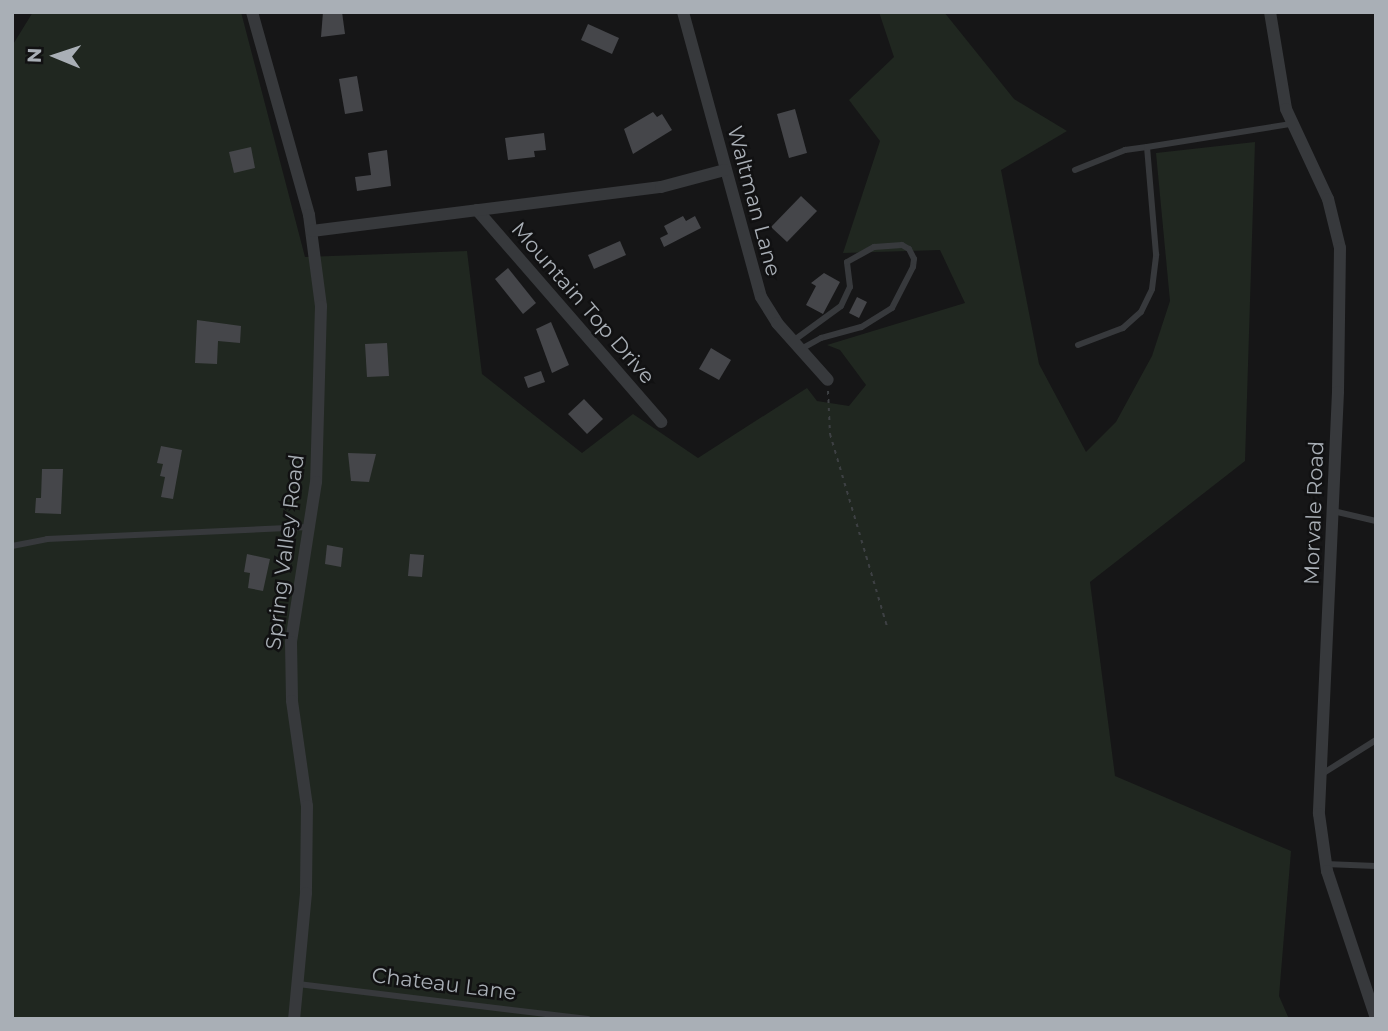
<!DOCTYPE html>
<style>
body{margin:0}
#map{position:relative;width:1388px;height:1031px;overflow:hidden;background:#161617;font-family:Montserrat,sans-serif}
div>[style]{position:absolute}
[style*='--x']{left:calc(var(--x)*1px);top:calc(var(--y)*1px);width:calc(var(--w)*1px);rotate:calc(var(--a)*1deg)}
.green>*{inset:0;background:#202720}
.building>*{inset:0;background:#45464a}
.path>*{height:2px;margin-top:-1px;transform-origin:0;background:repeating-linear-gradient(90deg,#3d4043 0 3.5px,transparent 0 8.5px)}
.lane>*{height:6px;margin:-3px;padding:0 3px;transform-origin:3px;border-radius:3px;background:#37393c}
.street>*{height:12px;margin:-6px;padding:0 6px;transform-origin:6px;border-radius:6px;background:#37393c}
span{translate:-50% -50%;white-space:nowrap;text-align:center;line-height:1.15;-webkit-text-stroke:5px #111112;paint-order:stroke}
.street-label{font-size:21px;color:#a9afb6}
.frame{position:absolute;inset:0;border:14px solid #a9afb6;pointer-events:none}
.north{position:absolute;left:21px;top:21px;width:70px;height:70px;-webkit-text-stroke:5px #111112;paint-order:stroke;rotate:272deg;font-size:19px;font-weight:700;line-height:28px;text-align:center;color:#a9afb6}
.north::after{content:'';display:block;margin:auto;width:24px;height:32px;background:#a9afb6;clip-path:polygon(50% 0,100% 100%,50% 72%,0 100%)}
</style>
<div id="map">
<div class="green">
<i style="clip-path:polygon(33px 12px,241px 12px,305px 257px,467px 251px,482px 374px,582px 453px,633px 414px,698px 458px,807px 388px,817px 401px,849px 406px,866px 385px,840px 350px,827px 345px,965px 303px,940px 250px,843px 253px,880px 141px,849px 100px,894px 57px,879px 12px,944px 12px,1014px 99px,1067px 131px,1001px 170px,1039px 364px,1086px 452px,1116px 422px,1152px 356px,1170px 301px,1156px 153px,1255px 142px,1245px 461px,1090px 582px,1115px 776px,1291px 851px,1279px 996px,1289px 1019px,12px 1019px,12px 46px)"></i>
</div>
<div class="building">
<i style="clip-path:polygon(323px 12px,342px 12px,345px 34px,321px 37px)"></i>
<i style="clip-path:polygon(588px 24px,619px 38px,612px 54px,581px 40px)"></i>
<i style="clip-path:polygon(357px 76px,363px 111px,345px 114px,339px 79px)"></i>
<i style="clip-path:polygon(795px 109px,807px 153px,789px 158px,777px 114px)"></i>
<i style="clip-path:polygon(653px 112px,657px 117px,662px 114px,672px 130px,633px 154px,624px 129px)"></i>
<i style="clip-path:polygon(544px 133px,546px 150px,534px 151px,535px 157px,508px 160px,505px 138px)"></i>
<i style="clip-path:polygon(251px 147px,255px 168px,234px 173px,229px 152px)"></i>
<i style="clip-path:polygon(387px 150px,391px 186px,357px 191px,355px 177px,371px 175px,368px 153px)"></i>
<i style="clip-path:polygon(801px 196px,817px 211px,787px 242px,771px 227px)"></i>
<i style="clip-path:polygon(683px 216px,686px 221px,695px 216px,701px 228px,664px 247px,660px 238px,668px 234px,664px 226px)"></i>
<i style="clip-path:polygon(620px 241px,626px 255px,594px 269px,588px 255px)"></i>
<i style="clip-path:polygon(508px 268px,536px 303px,523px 314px,495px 279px)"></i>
<i style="clip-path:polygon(824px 273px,840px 282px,823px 314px,806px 305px,816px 286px,811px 283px)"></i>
<i style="clip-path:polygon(857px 297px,867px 302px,859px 318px,849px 313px)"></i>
<i style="clip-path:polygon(197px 320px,241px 326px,240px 343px,218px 341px,217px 364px,195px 363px)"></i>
<i style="clip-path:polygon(551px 322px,569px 365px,552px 373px,536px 329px)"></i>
<i style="clip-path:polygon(387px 343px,389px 376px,367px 377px,365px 344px)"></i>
<i style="clip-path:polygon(711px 348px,731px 360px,719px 380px,699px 369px)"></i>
<i style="clip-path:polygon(541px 371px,545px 382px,528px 388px,524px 377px)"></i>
<i style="clip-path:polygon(584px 399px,603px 419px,587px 434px,568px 414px)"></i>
<i style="clip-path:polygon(161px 446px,182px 450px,173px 499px,161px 497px,165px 477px,160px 476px,163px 464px,157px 463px)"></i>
<i style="clip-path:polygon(348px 453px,376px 454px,369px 482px,351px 481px)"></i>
<i style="clip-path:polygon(42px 469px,63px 469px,61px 514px,35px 513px,36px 498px,41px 498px)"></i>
<i style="clip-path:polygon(327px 545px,343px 548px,341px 567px,325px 564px)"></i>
<i style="clip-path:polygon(247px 554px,270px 559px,263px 591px,248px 588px,250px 573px,244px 572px)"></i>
<i style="clip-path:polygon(410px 554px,424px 555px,422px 577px,408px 576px)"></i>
</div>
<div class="path">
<i style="--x:828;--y:391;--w:43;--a:87.3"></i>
<i style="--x:830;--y:434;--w:200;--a:73.5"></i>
</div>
<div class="lane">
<i style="--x:1075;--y:170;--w:54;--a:-21.8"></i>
<i style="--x:1125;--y:150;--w:22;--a:-8"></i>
<i style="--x:793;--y:341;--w:59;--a:-36.1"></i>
<i style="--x:841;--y:306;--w:21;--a:-65"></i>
<i style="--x:850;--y:287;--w:25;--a:-97"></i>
<i style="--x:847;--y:262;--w:31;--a:-29"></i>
<i style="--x:874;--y:247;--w:28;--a:-4"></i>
<i style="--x:902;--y:245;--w:8;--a:30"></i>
<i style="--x:909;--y:249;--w:11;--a:63"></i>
<i style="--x:914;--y:259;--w:8;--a:97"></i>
<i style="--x:913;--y:267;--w:46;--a:117.1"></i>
<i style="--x:892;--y:308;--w:36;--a:148"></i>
<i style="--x:861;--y:327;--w:41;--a:164.6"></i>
<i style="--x:821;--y:338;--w:23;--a:151"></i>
<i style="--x:1078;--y:345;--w:48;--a:-20.7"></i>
<i style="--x:1123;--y:328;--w:24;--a:-42"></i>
<i style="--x:1141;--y:312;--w:25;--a:-64"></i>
<i style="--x:1152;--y:289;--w:35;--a:-83"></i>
<i style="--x:1156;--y:254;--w:107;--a:-94.8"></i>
<i style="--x:1147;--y:147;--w:146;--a:-9.1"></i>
<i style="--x:1333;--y:511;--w:44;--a:13.1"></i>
<i style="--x:12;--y:546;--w:36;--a:-11"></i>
<i style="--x:47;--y:539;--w:262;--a:-2.6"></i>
<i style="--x:1322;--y:774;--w:64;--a:-32.2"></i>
<i style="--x:1325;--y:864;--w:51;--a:2.2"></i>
<i style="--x:298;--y:984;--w:292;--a:6.9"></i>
</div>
<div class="street">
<i style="--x:252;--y:12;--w:211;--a:74.3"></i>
<i style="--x:309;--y:215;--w:92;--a:82.5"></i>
<i style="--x:321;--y:306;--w:176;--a:91.6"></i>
<i style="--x:316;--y:482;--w:162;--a:98.9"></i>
<i style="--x:291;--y:642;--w:59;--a:89"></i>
<i style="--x:292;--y:701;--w:106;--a:81.9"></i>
<i style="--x:307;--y:806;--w:87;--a:90.7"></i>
<i style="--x:306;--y:893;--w:127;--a:95.4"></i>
<i style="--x:683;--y:12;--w:295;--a:74.7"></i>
<i style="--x:761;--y:297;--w:31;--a:58"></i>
<i style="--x:777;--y:323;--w:76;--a:48.2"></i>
<i style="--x:1270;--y:12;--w:98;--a:80.6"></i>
<i style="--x:1286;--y:109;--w:99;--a:65"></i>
<i style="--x:1328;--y:199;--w:50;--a:76.2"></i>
<i style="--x:1340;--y:248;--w:144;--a:90.8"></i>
<i style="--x:1338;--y:392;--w:422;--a:92.6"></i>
<i style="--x:1319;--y:814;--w:58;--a:82"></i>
<i style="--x:1327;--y:871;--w:155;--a:71.6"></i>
<i style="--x:477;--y:210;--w:281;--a:49"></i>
<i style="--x:312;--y:231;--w:352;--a:-7.2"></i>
<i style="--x:661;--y:187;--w:66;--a:-14.9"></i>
</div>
<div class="street-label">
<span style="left:754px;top:201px;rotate:75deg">Waltman Lane</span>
<span style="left:583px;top:303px;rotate:49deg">Mountain Top Drive</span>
<span style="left:1314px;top:513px;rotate:-88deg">Morvale Road</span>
<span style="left:285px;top:552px;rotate:-83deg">Spring Valley Road</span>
<span style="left:444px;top:984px;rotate:7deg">Chateau Lane</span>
</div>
<div class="frame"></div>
<div class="north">N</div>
</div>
